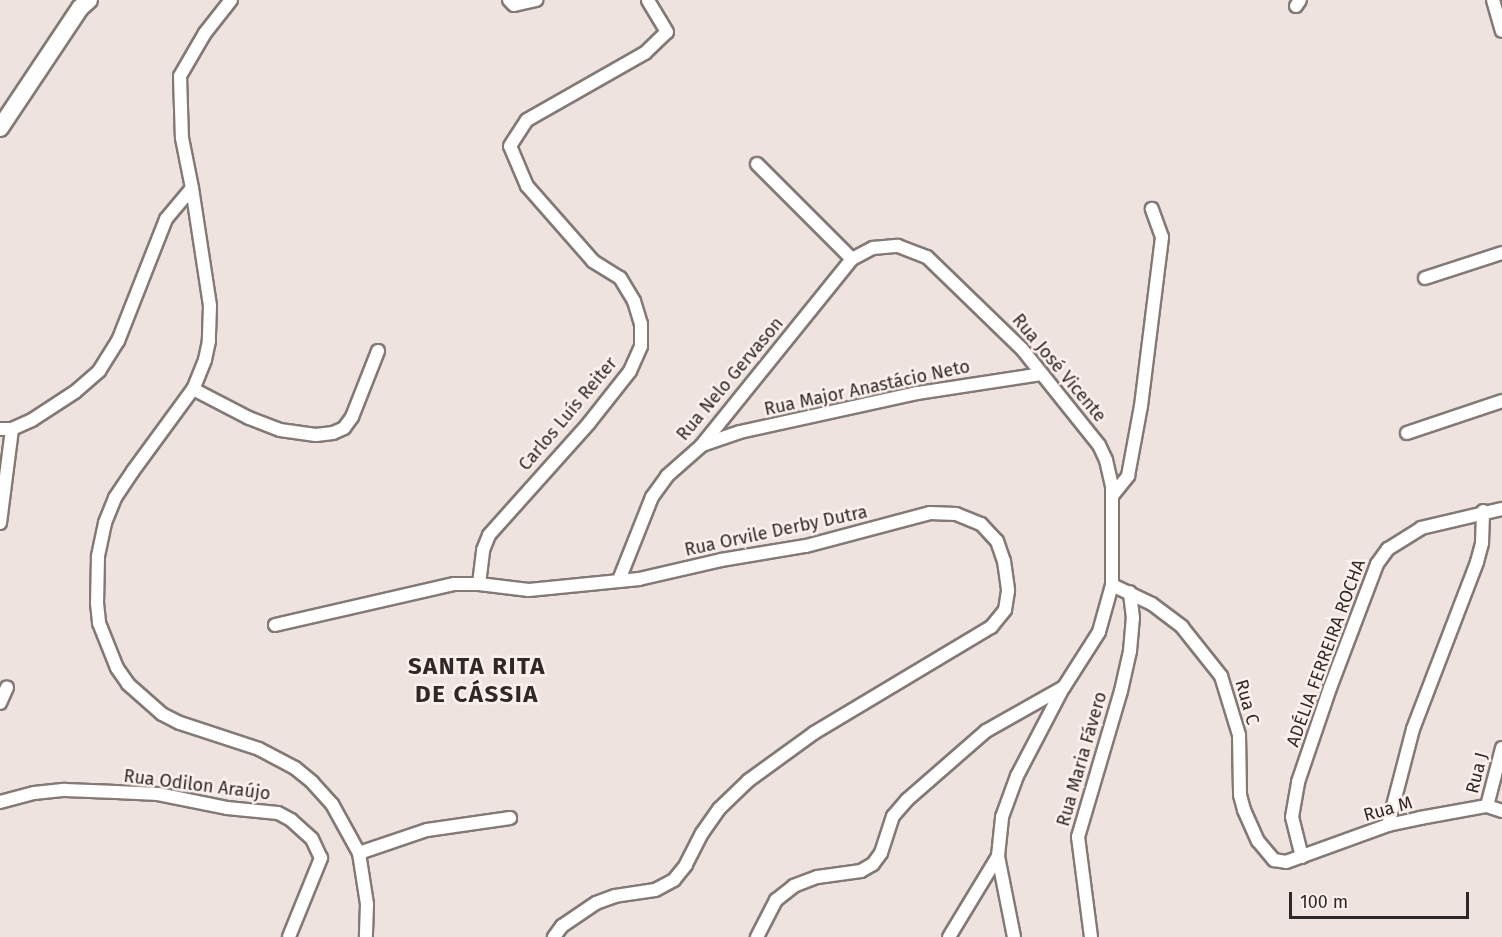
<!DOCTYPE html>
<meta charset="utf-8">
<style>
body{margin:0}
#map{position:relative;width:1502px;height:937px;overflow:hidden;background:#eee3de;font-family:"Fira Sans",sans-serif}
div>[style]{position:absolute}
[style*='--x']{left:calc(var(--x)*1px);top:calc(var(--y)*1px);width:calc(var(--w)*1px);rotate:calc(var(--a)*1deg)}
.roads{filter:drop-shadow(2px 0 #837975) drop-shadow(-2px 0 #837975) drop-shadow(0 2px #837975) drop-shadow(0 -2px #837975)}
.minor>*{height:12px;margin:-6px;padding:0 6px;transform-origin:6px;border-radius:6px;background:#fff}
.secondary>*{height:16px;margin:-8px;padding:0 8px;transform-origin:8px;border-radius:8px;background:#fff}
span{translate:-50% -50%;white-space:nowrap;text-align:center;line-height:1.15;-webkit-text-stroke:5px #fcf0ec;paint-order:stroke}
.street-label{font-size:18px;color:#2e2928}
.district-label{font-size:24px;color:#2e2928;font-weight:700;letter-spacing:1.5px}
.scale{position:absolute;left:1289px;top:892px;width:180px;height:27px;box-sizing:border-box;border:3px solid #2e2928;border-top:0;padding-left:8px;font-size:18px;line-height:21px;white-space:nowrap;color:#2e2928;-webkit-text-stroke:4px #fcf0ec;paint-order:stroke}
</style>
<div id="map">
<div class="roads">
<div class="minor">
<i style="--x:231;--y:0;--w:42;--a:128.2"></i>
<i style="--x:205;--y:33;--w:50;--a:120.2"></i>
<i style="--x:180;--y:76;--w:62;--a:88.2"></i>
<i style="--x:182;--y:138;--w:51;--a:78.7"></i>
<i style="--x:192;--y:188;--w:119;--a:81.3"></i>
<i style="--x:210;--y:306;--w:35;--a:92"></i>
<i style="--x:209;--y:341;--w:19;--a:102"></i>
<i style="--x:205;--y:360;--w:31;--a:112"></i>
<i style="--x:193;--y:389;--w:102;--a:126.2"></i>
<i style="--x:133;--y:471;--w:32;--a:124"></i>
<i style="--x:115;--y:498;--w:27;--a:112"></i>
<i style="--x:105;--y:523;--w:35;--a:102"></i>
<i style="--x:98;--y:557;--w:46;--a:91.2"></i>
<i style="--x:97;--y:603;--w:20;--a:84"></i>
<i style="--x:99;--y:623;--w:48;--a:68.2"></i>
<i style="--x:117;--y:668;--w:19;--a:55"></i>
<i style="--x:128;--y:684;--w:45;--a:41.4"></i>
<i style="--x:162;--y:714;--w:20;--a:27"></i>
<i style="--x:180;--y:723;--w:83;--a:18.2"></i>
<i style="--x:259;--y:749;--w:41;--a:27.8"></i>
<i style="--x:295;--y:768;--w:22;--a:39"></i>
<i style="--x:312;--y:782;--w:30;--a:48"></i>
<i style="--x:332;--y:804;--w:56;--a:61.1"></i>
<i style="--x:359;--y:853;--w:52;--a:81.1"></i>
<i style="--x:367;--y:904;--w:33;--a:92"></i>
<i style="--x:509;--y:0;--w:7;--a:45"></i>
<i style="--x:514;--y:5;--w:23;--a:-13"></i>
<i style="--x:1493;--y:0;--w:32;--a:74"></i>
<i style="--x:1296;--y:6;--w:7;--a:-56"></i>
<i style="--x:757;--y:164;--w:134;--a:45"></i>
<i style="--x:1425;--y:278;--w:81;--a:-18"></i>
<i style="--x:193;--y:389;--w:63;--a:27.4"></i>
<i style="--x:249;--y:418;--w:33;--a:21"></i>
<i style="--x:280;--y:430;--w:36;--a:8"></i>
<i style="--x:316;--y:435;--w:17;--a:-7"></i>
<i style="--x:333;--y:433;--w:12;--a:-24"></i>
<i style="--x:344;--y:428;--w:14;--a:-54"></i>
<i style="--x:352;--y:417;--w:71;--a:-68.5"></i>
<i style="--x:0;--y:429;--w:12;--a:0"></i>
<i style="--x:12;--y:429;--w:22;--a:-24"></i>
<i style="--x:32;--y:420;--w:51;--a:-33.1"></i>
<i style="--x:75;--y:392;--w:32;--a:-41"></i>
<i style="--x:99;--y:371;--w:36;--a:-58"></i>
<i style="--x:118;--y:341;--w:131;--a:-68.5"></i>
<i style="--x:166;--y:219;--w:40;--a:-50"></i>
<i style="--x:1407;--y:433;--w:100;--a:-18.6"></i>
<i style="--x:702;--y:445;--w:40;--a:-18.9"></i>
<i style="--x:740;--y:432;--w:182;--a:-12.4"></i>
<i style="--x:918;--y:393;--w:125;--a:-8.7"></i>
<i style="--x:1112;--y:496;--w:26;--a:-51"></i>
<i style="--x:1128;--y:476;--w:71;--a:-79.5"></i>
<i style="--x:1141;--y:406;--w:170;--a:-82.9"></i>
<i style="--x:1162;--y:237;--w:30;--a:-110"></i>
<i style="--x:0;--y:523;--w:95;--a:-82.7"></i>
<i style="--x:619;--y:580;--w:89;--a:-68.3"></i>
<i style="--x:652;--y:497;--w:26;--a:-54"></i>
<i style="--x:667;--y:476;--w:45;--a:-41.4"></i>
<i style="--x:701;--y:446;--w:240;--a:-51.1"></i>
<i style="--x:852;--y:259;--w:24;--a:-28"></i>
<i style="--x:873;--y:248;--w:25;--a:-5"></i>
<i style="--x:898;--y:246;--w:31;--a:21"></i>
<i style="--x:927;--y:257;--w:132;--a:44.1"></i>
<i style="--x:1022;--y:349;--w:123;--a:51.3"></i>
<i style="--x:1099;--y:445;--w:17;--a:65"></i>
<i style="--x:1106;--y:460;--w:26;--a:77"></i>
<i style="--x:1112;--y:485;--w:100;--a:90"></i>
<i style="--x:1112;--y:585;--w:49;--a:105.5"></i>
<i style="--x:1099;--y:632;--w:65;--a:122.5"></i>
<i style="--x:1064;--y:687;--w:90;--a:150.6"></i>
<i style="--x:986;--y:731;--w:105;--a:138.9"></i>
<i style="--x:907;--y:800;--w:21;--a:131"></i>
<i style="--x:893;--y:816;--w:39;--a:108"></i>
<i style="--x:881;--y:853;--w:14;--a:126"></i>
<i style="--x:873;--y:864;--w:14;--a:150"></i>
<i style="--x:861;--y:871;--w:44;--a:172.2"></i>
<i style="--x:817;--y:877;--w:25;--a:159"></i>
<i style="--x:794;--y:886;--w:23;--a:142"></i>
<i style="--x:776;--y:900;--w:42;--a:117.2"></i>
<i style="--x:479;--y:584;--w:34;--a:-83"></i>
<i style="--x:483;--y:550;--w:16;--a:-68"></i>
<i style="--x:489;--y:535;--w:150;--a:-48.2"></i>
<i style="--x:589;--y:423;--w:66;--a:-51.7"></i>
<i style="--x:630;--y:371;--w:27;--a:-66"></i>
<i style="--x:641;--y:346;--w:22;--a:-90"></i>
<i style="--x:641;--y:324;--w:24;--a:-107"></i>
<i style="--x:634;--y:301;--w:27;--a:-121"></i>
<i style="--x:620;--y:278;--w:32;--a:-148"></i>
<i style="--x:593;--y:261;--w:100;--a:-131.3"></i>
<i style="--x:527;--y:186;--w:43;--a:-113"></i>
<i style="--x:510;--y:146;--w:31;--a:-57"></i>
<i style="--x:527;--y:120;--w:136;--a:-29.6"></i>
<i style="--x:645;--y:53;--w:30;--a:-44"></i>
<i style="--x:667;--y:32;--w:37;--a:-121"></i>
<i style="--x:1112;--y:585;--w:44;--a:25.4"></i>
<i style="--x:1152;--y:604;--w:38;--a:37"></i>
<i style="--x:1182;--y:627;--w:63;--a:51.5"></i>
<i style="--x:1221;--y:676;--w:62;--a:73"></i>
<i style="--x:1239;--y:735;--w:60;--a:89"></i>
<i style="--x:1240;--y:795;--w:16;--a:75"></i>
<i style="--x:1244;--y:810;--w:34;--a:66"></i>
<i style="--x:1258;--y:841;--w:25;--a:50"></i>
<i style="--x:1274;--y:860;--w:12;--a:9"></i>
<i style="--x:1286;--y:862;--w:109;--a:-19.9"></i>
<i style="--x:1388;--y:825;--w:33;--a:-12"></i>
<i style="--x:1420;--y:818;--w:68;--a:-10.2"></i>
<i style="--x:1487;--y:806;--w:16;--a:18"></i>
<i style="--x:275;--y:625;--w:184;--a:-12.9"></i>
<i style="--x:454;--y:584;--w:25;--a:0"></i>
<i style="--x:479;--y:584;--w:50;--a:6.8"></i>
<i style="--x:529;--y:590;--w:111;--a:-5.7"></i>
<i style="--x:639;--y:579;--w:84;--a:-13"></i>
<i style="--x:721;--y:560;--w:86;--a:-9.4"></i>
<i style="--x:806;--y:546;--w:128;--a:-14.9"></i>
<i style="--x:930;--y:513;--w:26;--a:2"></i>
<i style="--x:956;--y:514;--w:27;--a:22"></i>
<i style="--x:981;--y:524;--w:23;--a:47"></i>
<i style="--x:997;--y:541;--w:21;--a:71"></i>
<i style="--x:1004;--y:561;--w:30;--a:82"></i>
<i style="--x:1008;--y:591;--w:19;--a:99"></i>
<i style="--x:1005;--y:610;--w:22;--a:129"></i>
<i style="--x:991;--y:627;--w:206;--a:149.1"></i>
<i style="--x:814;--y:733;--w:82;--a:144"></i>
<i style="--x:748;--y:781;--w:40;--a:136"></i>
<i style="--x:719;--y:809;--w:29;--a:125"></i>
<i style="--x:702;--y:833;--w:36;--a:117"></i>
<i style="--x:686;--y:865;--w:19;--a:129"></i>
<i style="--x:674;--y:880;--w:21;--a:152"></i>
<i style="--x:655;--y:890;--w:40;--a:171.5"></i>
<i style="--x:615;--y:896;--w:20;--a:160"></i>
<i style="--x:596;--y:903;--w:41;--a:145.9"></i>
<i style="--x:562;--y:926;--w:14;--a:126"></i>
<i style="--x:0;--y:703;--w:17;--a:-66"></i>
<i style="--x:0;--y:802;--w:35;--a:-15"></i>
<i style="--x:34;--y:793;--w:31;--a:-6"></i>
<i style="--x:65;--y:790;--w:51;--a:2.2"></i>
<i style="--x:116;--y:792;--w:42;--a:2.7"></i>
<i style="--x:158;--y:794;--w:70;--a:11.5"></i>
<i style="--x:227;--y:808;--w:51;--a:5.6"></i>
<i style="--x:278;--y:813;--w:15;--a:28"></i>
<i style="--x:291;--y:820;--w:28;--a:42"></i>
<i style="--x:312;--y:839;--w:21;--a:65"></i>
<i style="--x:321;--y:858;--w:85;--a:112.1"></i>
<i style="--x:1487;--y:806;--w:60;--a:-75.5"></i>
<i style="--x:1388;--y:825;--w:99;--a:-75.4"></i>
<i style="--x:1413;--y:729;--w:179;--a:-69"></i>
<i style="--x:1477;--y:562;--w:20;--a:-75"></i>
<i style="--x:1482;--y:543;--w:32;--a:-88"></i>
<i style="--x:359;--y:853;--w:72;--a:-18.7"></i>
<i style="--x:427;--y:830;--w:84;--a:-8.2"></i>
<i style="--x:1302;--y:857;--w:41;--a:-104"></i>
<i style="--x:1292;--y:817;--w:36;--a:-80"></i>
<i style="--x:1298;--y:782;--w:99;--a:-71.2"></i>
<i style="--x:1330;--y:688;--w:133;--a:-69.2"></i>
<i style="--x:1377;--y:564;--w:19;--a:-54"></i>
<i style="--x:1388;--y:549;--w:39;--a:-32"></i>
<i style="--x:1421;--y:528;--w:83;--a:-13.2"></i>
<i style="--x:949;--y:937;--w:95;--a:-58.8"></i>
<i style="--x:1014;--y:937;--w:83;--a:-101.2"></i>
<i style="--x:998;--y:856;--w:39;--a:-84"></i>
<i style="--x:1002;--y:817;--w:44;--a:-69.9"></i>
<i style="--x:1017;--y:776;--w:99;--a:-62.4"></i>
<i style="--x:1091;--y:937;--w:101;--a:-97.4"></i>
<i style="--x:1078;--y:837;--w:152;--a:-73.6"></i>
<i style="--x:1121;--y:691;--w:41;--a:-77.3"></i>
<i style="--x:1130;--y:651;--w:33;--a:-85"></i>
<i style="--x:1133;--y:618;--w:26;--a:-97"></i>
</div>
<div class="secondary">
<i style="--x:0;--y:128;--w:144;--a:-56.3"></i>
<i style="--x:80;--y:8;--w:12;--a:-42"></i>
</div>
</div>
<div class="street-label">
<span style="left:1059px;top:368px;rotate:50deg">Rua José Vicente</span>
<span style="left:730px;top:379px;rotate:-50deg">Rua Nelo Gervason</span>
<span style="left:867px;top:388px;rotate:-12deg">Rua Major Anastácio Neto</span>
<span style="left:568px;top:414px;rotate:-50deg">Carlos Luís Reiter</span>
<span style="left:776px;top:531px;rotate:-12deg">Rua Orvile Derby Dutra</span>
<span style="left:1326px;top:653px;rotate:-70deg">ADÉLIA FERREIRA ROCHA</span>
<span style="left:1247px;top:702px;rotate:74deg">Rua C</span>
<span style="left:1082px;top:759px;rotate:-74deg">Rua Maria Fávero</span>
<span style="left:1477px;top:773px;rotate:-76deg">Rua J</span>
<span style="left:197px;top:785px;rotate:7deg">Rua Odilon Araújo</span>
<span style="left:1388px;top:809px;rotate:-16deg">Rua M</span>
</div>
<div class="district-label">
<span style="left:477px;top:681px">SANTA RITA<br>DE CÁSSIA</span>
</div>
<div class="scale">100 m</div>
</div>
